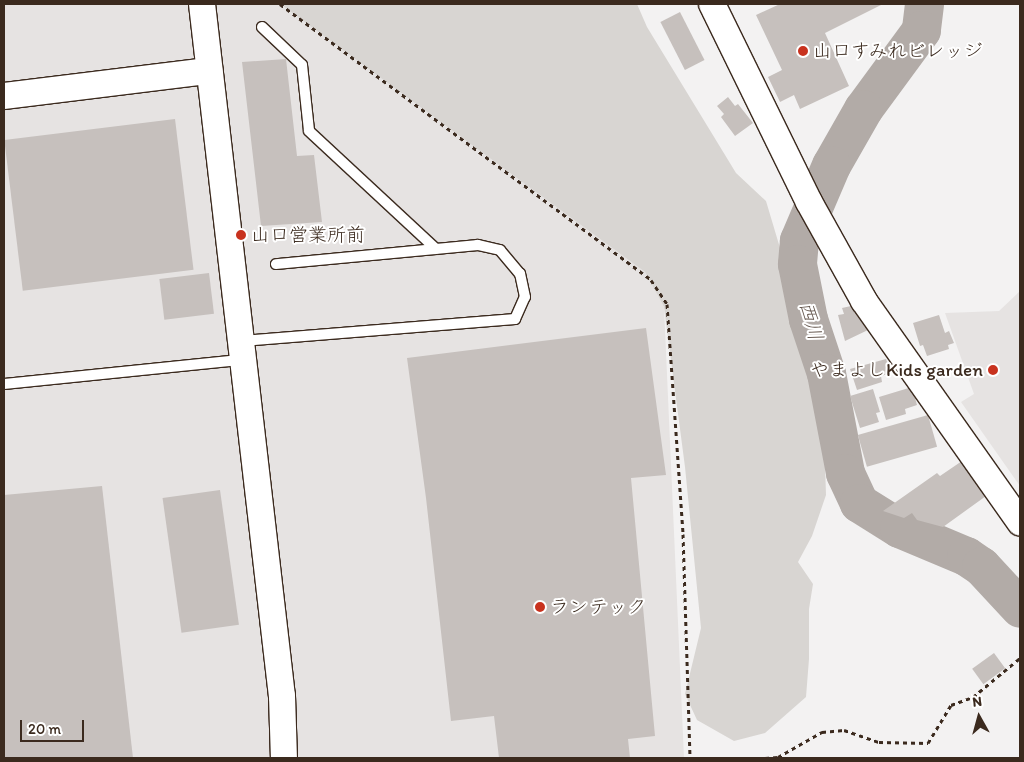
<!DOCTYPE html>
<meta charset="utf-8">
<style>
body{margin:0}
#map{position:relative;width:1024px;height:762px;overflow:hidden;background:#f3f2f2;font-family:Itim,"Klee One",sans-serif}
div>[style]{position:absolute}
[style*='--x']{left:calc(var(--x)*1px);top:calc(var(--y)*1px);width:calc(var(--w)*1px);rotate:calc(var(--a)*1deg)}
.built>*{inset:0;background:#e6e3e2}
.green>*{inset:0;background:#d8d5d2}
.river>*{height:39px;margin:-19.5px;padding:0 19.5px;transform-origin:19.5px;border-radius:19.5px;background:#b2aba7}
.building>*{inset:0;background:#c6c0bd;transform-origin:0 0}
.path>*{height:3px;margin-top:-1.5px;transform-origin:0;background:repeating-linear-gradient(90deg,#3b2a1e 0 4px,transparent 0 8px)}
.roads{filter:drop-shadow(1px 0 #3b2a1e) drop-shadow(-1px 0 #3b2a1e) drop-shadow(0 1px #3b2a1e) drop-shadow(0 -1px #3b2a1e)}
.lane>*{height:10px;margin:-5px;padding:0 5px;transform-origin:5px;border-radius:5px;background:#fff}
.secondary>*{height:26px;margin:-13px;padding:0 13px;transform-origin:13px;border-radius:13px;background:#fff}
.dots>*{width:14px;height:14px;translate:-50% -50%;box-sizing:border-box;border:2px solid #fff;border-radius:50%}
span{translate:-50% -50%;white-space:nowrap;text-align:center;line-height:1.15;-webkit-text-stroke:4px #fff;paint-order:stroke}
.poi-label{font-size:19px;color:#3b2a1e}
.left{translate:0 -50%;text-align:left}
.right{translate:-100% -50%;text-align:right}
.water-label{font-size:20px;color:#65574e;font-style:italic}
.frame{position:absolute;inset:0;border:5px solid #3b2a1e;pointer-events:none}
.north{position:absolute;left:954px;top:692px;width:50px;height:50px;-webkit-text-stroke:4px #fff;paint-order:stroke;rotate:353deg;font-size:14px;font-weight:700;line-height:20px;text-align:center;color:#3b2a1e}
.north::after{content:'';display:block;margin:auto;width:18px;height:22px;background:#3b2a1e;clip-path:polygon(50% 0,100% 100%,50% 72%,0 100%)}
.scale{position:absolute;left:20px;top:720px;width:64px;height:22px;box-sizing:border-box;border:2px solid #3b2a1e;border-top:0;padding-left:6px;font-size:15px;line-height:18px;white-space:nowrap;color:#3b2a1e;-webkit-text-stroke:4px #fff;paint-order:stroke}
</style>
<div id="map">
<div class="built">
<i style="clip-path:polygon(4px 4px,280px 4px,645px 272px,664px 307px,684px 758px,4px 758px)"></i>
<i style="clip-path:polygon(1020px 291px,1020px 486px,961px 402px,974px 394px,945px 313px,999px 311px)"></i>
</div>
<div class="green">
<i style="clip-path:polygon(280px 4px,637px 4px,647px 27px,736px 173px,766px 201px,786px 268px,791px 313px,811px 377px,824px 433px,826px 495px,812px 536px,798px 562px,813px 584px,809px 609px,809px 659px,806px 697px,765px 733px,734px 741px,697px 720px,685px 694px,701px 628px,685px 467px,664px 307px,645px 272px)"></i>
</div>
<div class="river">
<i style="--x:924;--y:4;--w:26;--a:97"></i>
<i style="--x:921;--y:30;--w:98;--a:126.3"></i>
<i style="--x:863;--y:109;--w:64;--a:119.7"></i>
<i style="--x:831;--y:165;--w:82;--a:113.1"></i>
<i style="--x:799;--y:240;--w:24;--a:95"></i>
<i style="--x:797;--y:264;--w:56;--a:78.7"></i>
<i style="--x:808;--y:319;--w:57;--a:71.6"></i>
<i style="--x:826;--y:373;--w:102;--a:79.2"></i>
<i style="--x:845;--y:473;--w:33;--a:65"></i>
<i style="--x:859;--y:503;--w:47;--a:32"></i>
<i style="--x:899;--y:528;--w:73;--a:22.7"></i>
<i style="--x:966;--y:556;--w:18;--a:34"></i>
<i style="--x:981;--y:566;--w:57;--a:47.1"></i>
</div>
<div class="building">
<i style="clip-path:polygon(780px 4px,883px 4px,825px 33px,849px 86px,800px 109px,794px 95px,780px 102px,768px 77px,782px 70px,756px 15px)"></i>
<i style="left:680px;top:12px;width:54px;height:22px;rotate:63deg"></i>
<i style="clip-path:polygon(286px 59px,297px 156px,314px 155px,322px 222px,261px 226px,242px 62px)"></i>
<i style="clip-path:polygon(728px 97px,735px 106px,738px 104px,753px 123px,735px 136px,721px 117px,724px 114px,717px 106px)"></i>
<i style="left:175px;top:119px;width:152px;height:172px;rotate:83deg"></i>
<i style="left:209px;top:273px;width:41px;height:50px;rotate:83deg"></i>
<i style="clip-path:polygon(860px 304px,868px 330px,845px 341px,838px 315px,844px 314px,842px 308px)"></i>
<i style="clip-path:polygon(939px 315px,945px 333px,949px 331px,954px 343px,948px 345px,949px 349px,927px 356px,923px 345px,920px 346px,913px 323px)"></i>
<i style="clip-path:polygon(646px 328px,666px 475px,631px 478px,655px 736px,628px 739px,630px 758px,499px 758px,494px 716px,451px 721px,426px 498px,407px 358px)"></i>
<i style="clip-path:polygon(886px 359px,891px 373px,881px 376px,882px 382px,857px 390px,850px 369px)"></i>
<i style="clip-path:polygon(912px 387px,917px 405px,905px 409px,906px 414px,886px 420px,879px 397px)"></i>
<i style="clip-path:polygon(873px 389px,880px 412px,876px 413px,879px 422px,860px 428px,850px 396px)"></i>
<i style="left:928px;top:415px;width:33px;height:73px;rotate:74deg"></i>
<i style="clip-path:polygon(962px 461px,986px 496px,943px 527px,917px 520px,912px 513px,904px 518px,883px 511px,937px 473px,940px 476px)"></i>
<i style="clip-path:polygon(102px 486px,133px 758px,4px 758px,4px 495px)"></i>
<i style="left:220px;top:490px;width:136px;height:58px;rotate:82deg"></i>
<i style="left:994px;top:653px;width:19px;height:27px;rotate:54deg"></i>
</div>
<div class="path">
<i style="--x:280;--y:4;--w:462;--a:36.6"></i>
<i style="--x:651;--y:280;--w:29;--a:56"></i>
<i style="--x:667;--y:304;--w:231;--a:86"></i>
<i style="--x:683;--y:534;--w:224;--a:88.2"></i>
<i style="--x:765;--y:758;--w:13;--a:-4"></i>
<i style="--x:778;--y:757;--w:51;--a:-29.6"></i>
<i style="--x:822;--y:732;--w:22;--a:-5"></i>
<i style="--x:844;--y:730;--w:37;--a:19"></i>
<i style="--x:879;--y:742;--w:49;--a:1.2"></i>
<i style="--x:928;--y:743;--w:44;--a:-58.8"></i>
<i style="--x:951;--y:705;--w:23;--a:-20"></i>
<i style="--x:973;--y:697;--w:61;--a:-39.7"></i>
</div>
<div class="roads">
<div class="lane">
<i style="--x:262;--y:27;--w:55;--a:43.5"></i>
<i style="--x:302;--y:65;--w:66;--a:83.9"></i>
<i style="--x:309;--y:131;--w:173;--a:42.9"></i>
<i style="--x:242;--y:341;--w:274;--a:-4.6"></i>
<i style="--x:515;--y:319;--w:24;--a:-66"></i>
<i style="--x:525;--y:297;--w:24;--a:-102"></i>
<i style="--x:520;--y:274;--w:31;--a:-130"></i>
<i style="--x:500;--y:250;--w:23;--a:-167"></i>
<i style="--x:478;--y:245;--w:203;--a:174.6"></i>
<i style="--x:4;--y:384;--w:239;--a:-5.8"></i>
</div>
<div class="secondary">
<i style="--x:202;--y:4;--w:697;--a:83.41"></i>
<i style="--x:282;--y:696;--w:62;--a:88.2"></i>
<i style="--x:712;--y:4;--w:220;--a:63.9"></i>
<i style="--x:809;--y:202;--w:113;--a:60.9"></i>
<i style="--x:864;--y:301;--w:271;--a:54.8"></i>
<i style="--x:4;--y:96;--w:207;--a:-7"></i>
</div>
</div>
<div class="dots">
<i style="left:803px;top:51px;background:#c8321e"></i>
<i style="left:241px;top:235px;background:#c8321e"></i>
<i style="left:993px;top:370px;background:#c8321e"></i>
<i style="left:540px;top:607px;background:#c8321e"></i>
</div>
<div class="poi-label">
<span class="left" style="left:813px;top:51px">山口すみれビレッジ</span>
<span class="left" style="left:251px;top:235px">山口営業所前</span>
<span class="right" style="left:983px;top:370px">やまよしKids garden</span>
<span class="left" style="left:550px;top:607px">ランテック</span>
</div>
<div class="water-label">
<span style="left:811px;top:321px;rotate:74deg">西川</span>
</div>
<div class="frame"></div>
<div class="north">N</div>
<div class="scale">20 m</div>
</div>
